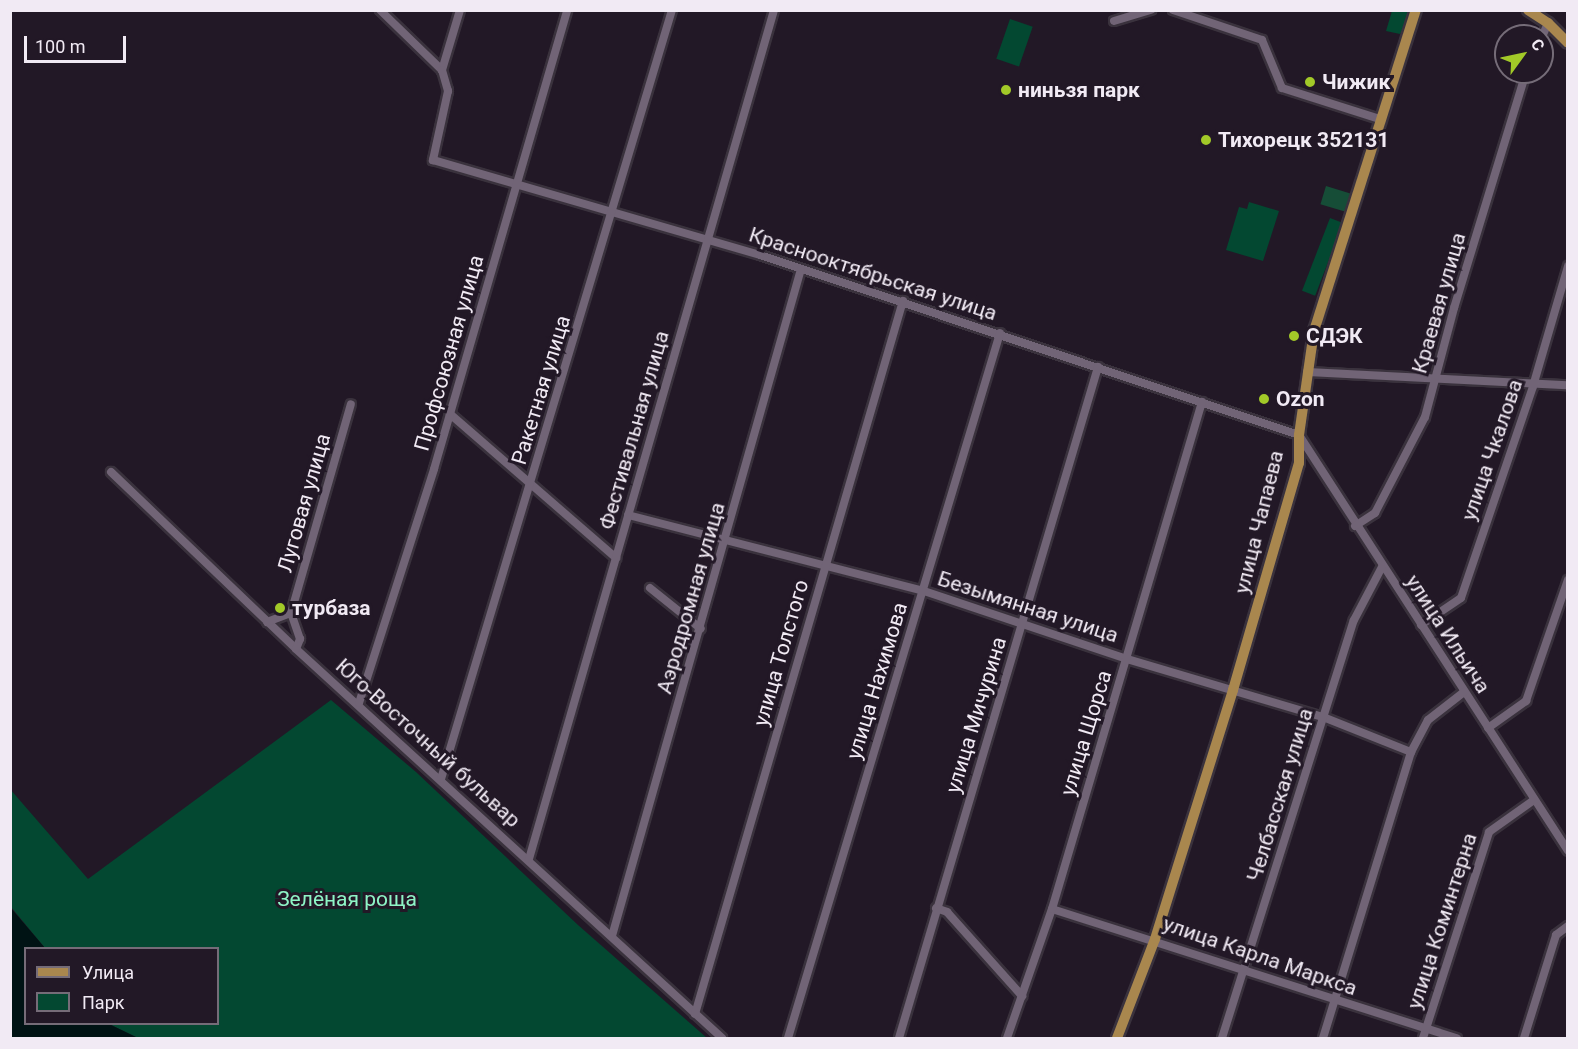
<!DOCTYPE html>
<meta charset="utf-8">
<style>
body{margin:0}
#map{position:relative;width:1578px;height:1049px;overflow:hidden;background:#221826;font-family:Roboto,sans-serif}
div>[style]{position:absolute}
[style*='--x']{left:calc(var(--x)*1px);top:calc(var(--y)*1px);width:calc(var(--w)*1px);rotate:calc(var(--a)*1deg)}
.green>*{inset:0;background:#034831;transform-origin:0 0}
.forest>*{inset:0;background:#164d37;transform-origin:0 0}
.water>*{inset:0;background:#001314}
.roads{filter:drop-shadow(2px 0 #3a323d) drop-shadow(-2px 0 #3a323d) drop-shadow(0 2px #3a323d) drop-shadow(0 -2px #3a323d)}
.minor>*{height:8px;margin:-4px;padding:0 4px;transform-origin:4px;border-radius:4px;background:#716476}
.major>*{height:10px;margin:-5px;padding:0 5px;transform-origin:5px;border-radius:5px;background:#a9874e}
.dots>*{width:16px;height:16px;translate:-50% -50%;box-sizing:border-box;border:3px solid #221826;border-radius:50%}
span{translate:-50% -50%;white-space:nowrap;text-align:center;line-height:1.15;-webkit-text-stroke:6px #221826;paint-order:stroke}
.poi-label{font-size:21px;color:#f1eaf4;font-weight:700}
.left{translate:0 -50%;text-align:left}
.street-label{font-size:21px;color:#f1eaf4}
.park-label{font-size:21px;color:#8ef4c6}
.frame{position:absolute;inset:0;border:12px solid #f1eaf4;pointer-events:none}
.legend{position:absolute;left:24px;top:947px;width:195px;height:78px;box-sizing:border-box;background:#221826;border:2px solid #756c78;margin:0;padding:8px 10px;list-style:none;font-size:18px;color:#f1eaf4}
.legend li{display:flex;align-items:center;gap:12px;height:30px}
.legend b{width:30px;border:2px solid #756c78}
.north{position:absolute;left:1494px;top:24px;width:60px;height:60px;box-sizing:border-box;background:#221826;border:2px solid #756c78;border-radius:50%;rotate:57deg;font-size:16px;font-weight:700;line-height:24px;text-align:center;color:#f1eaf4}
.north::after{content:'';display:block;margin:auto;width:21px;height:27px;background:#a2c928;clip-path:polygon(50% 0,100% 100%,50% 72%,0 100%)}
.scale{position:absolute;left:24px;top:36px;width:102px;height:27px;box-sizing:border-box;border:3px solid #f1eaf4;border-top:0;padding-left:8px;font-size:18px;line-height:21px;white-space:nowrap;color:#f1eaf4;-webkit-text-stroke:4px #221826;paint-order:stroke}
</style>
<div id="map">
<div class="green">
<i style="clip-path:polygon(1392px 11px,1411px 11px,1409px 24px,1400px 34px,1386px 31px)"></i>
<i style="left:1010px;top:19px;width:24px;height:42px;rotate:19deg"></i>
<i style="clip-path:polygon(1249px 202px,1279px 211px,1263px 261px,1226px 250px,1239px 207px,1247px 209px)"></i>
<i style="left:1330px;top:218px;width:14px;height:78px;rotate:21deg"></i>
<i style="clip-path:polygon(331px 700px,416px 772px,578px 925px,707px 1038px,138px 1038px,109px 1024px,218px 1024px,218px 948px,45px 948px,11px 907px,10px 789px,88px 879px)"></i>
</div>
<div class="forest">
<i style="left:1326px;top:186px;width:28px;height:19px;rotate:17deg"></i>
</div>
<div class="water">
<i style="clip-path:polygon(10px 907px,45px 948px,26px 948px,26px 1024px,109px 1024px,138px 1038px,11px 1038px)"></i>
</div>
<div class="roads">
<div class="minor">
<i style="--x:380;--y:10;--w:86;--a:44.1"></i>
<i style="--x:460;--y:10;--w:63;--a:106.7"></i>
<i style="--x:442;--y:70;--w:22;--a:74"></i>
<i style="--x:448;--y:91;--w:71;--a:102.3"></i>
<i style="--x:433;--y:160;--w:341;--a:16.2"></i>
<i style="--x:760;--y:255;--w:568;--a:18.47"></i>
<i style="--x:1299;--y:435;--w:495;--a:57.1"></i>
<i style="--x:1173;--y:10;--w:94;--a:18.6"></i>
<i style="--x:1262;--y:40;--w:52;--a:67.4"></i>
<i style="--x:1282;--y:88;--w:103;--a:17.6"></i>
<i style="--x:1114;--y:21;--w:39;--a:-17"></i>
<i style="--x:1542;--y:37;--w:15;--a:-67"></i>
<i style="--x:1307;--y:372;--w:261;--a:2.9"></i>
<i style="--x:450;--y:414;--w:220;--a:40.9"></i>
<i style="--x:111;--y:472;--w:256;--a:43.7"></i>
<i style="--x:296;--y:649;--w:577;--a:42.4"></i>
<i style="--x:628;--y:515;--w:306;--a:14.4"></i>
<i style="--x:924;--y:591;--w:214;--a:18.5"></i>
<i style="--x:1127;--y:659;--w:204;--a:16.5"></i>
<i style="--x:1323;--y:717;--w:95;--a:21.7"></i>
<i style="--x:1355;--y:526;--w:24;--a:-33"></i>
<i style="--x:1375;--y:513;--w:108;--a:-62.5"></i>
<i style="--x:1425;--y:417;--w:113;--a:-75.1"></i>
<i style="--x:1454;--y:308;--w:247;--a:-73"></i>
<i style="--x:650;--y:588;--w:65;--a:38.8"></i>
<i style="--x:267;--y:622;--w:26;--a:-21"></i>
<i style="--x:1421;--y:625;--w:48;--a:-34"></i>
<i style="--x:1461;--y:598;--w:224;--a:-71.2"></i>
<i style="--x:1533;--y:386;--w:125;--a:-73.7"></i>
<i style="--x:296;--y:649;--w:11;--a:-68"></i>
<i style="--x:300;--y:639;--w:28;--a:-109"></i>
<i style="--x:291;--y:613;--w:217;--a:-74"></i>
<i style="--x:359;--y:703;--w:246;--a:-72.2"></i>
<i style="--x:434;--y:469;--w:478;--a:-73.8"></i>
<i style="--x:1488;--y:728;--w:47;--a:-35.4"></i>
<i style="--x:1526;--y:701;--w:128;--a:-70.9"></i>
<i style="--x:441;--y:779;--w:803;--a:-73.28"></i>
<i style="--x:529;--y:859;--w:884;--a:-73.9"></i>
<i style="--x:936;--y:908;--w:12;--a:20"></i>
<i style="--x:947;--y:912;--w:113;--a:48.2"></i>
<i style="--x:1052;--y:909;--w:425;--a:17.7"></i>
<i style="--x:612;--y:936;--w:693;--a:-74.18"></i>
<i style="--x:695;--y:1014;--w:743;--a:-73.74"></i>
<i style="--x:788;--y:1038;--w:736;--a:-73.26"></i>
<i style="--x:899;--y:1038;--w:700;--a:-73.48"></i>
<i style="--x:1007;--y:1038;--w:137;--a:-70.8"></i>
<i style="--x:1052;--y:909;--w:529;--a:-73.52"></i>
<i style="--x:1222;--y:1038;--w:438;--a:-72.5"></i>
<i style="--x:1354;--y:620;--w:60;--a:-62.2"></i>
<i style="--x:1323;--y:1038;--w:299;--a:-72.9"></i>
<i style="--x:1411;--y:752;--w:36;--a:-62"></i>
<i style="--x:1428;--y:720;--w:46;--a:-37.9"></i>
<i style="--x:1423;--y:1038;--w:216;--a:-72.2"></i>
<i style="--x:1489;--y:832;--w:55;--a:-35.4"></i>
<i style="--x:1524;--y:1038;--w:108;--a:-72.7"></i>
<i style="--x:1556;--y:935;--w:15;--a:-37"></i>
</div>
<div class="major">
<i style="--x:1528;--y:10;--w:24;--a:33"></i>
<i style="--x:1548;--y:23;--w:28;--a:45"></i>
<i style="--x:1117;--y:1038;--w:106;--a:-69"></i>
<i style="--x:1155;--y:939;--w:261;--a:-72.6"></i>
<i style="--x:1233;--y:690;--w:236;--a:-73.8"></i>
<i style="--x:1299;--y:463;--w:28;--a:-90"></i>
<i style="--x:1299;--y:435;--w:105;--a:-81.8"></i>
<i style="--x:1314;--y:331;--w:337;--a:-72.4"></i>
</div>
</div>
<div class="dots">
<i style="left:1310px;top:82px;background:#a2c928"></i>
<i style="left:1006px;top:90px;background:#a2c928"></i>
<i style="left:1206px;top:140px;background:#a2c928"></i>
<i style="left:1294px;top:336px;background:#a2c928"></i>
<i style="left:1264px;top:399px;background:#a2c928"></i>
<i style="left:280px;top:608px;background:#a2c928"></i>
</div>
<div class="poi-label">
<span class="left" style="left:1322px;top:82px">Чижик</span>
<span class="left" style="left:1018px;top:90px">ниньзя парк</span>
<span class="left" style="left:1218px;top:140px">Тихорецк 352131</span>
<span class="left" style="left:1306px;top:336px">СДЭК</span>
<span class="left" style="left:1276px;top:399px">Ozon</span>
<span class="left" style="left:292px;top:608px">турбаза</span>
</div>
<div class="street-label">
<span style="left:873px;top:274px;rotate:18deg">Краснооктябрьская улица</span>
<span style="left:1439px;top:303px;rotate:-74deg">Краевая улица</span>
<span style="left:449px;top:353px;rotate:-74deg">Профсоюзная улица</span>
<span style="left:541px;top:390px;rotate:-73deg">Ракетная улица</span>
<span style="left:634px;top:430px;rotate:-74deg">Фестивальная улица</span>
<span style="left:1492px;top:450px;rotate:-71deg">улица Чкалова</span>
<span style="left:304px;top:503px;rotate:-74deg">Луговая улица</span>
<span style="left:1259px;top:522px;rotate:-76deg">улица Чапаева</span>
<span style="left:691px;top:598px;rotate:-74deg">Аэродромная улица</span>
<span style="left:1028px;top:607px;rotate:18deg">Безымянная улица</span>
<span style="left:1448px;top:634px;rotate:57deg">улица Ильича</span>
<span style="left:781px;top:653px;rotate:-74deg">улица Толстого</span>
<span style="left:877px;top:681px;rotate:-73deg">улица Нахимова</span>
<span style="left:976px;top:715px;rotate:-73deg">улица Мичурина</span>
<span style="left:1086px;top:733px;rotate:-73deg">улица Щорса</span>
<span style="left:428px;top:743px;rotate:42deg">Юго-Восточный бульвар</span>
<span style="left:1280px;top:795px;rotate:-73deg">Челбасская улица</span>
<span style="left:1442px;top:921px;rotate:-72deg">улица Коминтерна</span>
<span style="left:1260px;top:956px;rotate:19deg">улица Карла Маркса</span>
</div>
<div class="park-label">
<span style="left:347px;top:899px">Зелёная роща</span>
</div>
<div class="frame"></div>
<ul class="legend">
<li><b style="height:8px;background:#a9874e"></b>Улица</li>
<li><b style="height:16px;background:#034831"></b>Парк</li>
</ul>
<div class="north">С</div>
<div class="scale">100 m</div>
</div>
